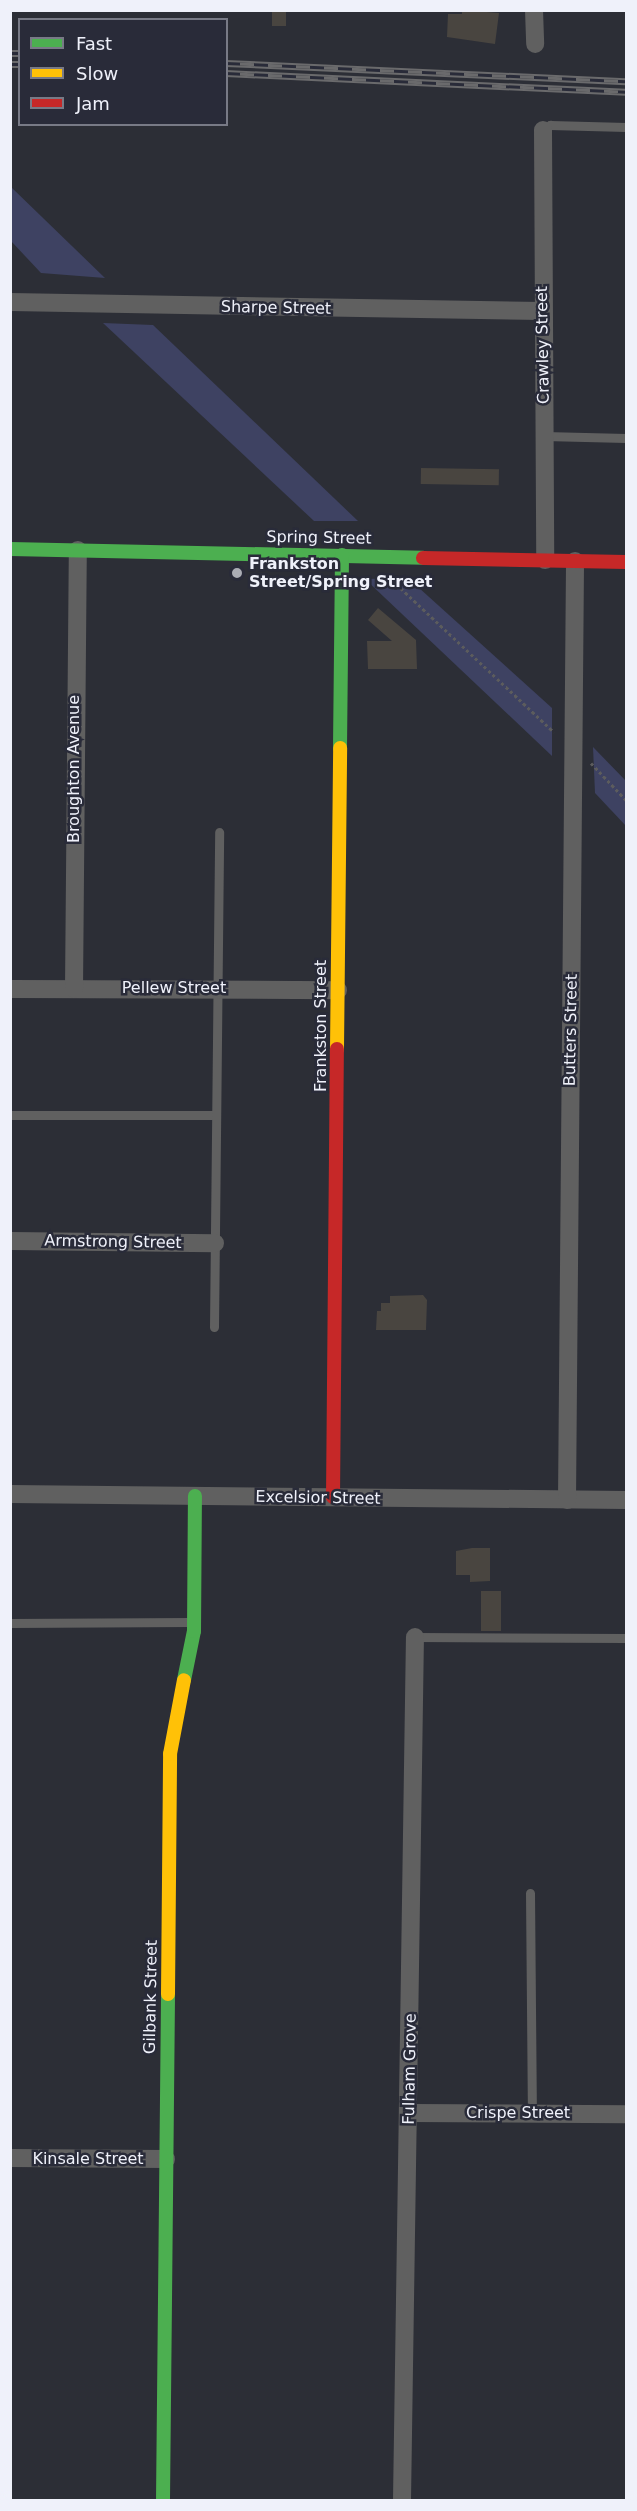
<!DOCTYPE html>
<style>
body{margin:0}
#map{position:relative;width:637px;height:2511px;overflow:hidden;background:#2c2e36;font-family:"DejaVu Sans",sans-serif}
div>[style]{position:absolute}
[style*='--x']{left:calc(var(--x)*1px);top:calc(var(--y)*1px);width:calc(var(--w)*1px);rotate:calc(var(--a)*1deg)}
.green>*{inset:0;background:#3e4262}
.building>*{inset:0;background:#494540;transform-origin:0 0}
.path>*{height:3px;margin-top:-1.5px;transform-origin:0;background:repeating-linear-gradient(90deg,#5c5c5d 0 3px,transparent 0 6px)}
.lane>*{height:9px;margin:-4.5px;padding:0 4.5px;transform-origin:4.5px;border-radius:4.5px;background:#606060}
.street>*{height:18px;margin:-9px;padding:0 9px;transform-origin:9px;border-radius:9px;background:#606060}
.fast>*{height:14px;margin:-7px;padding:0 7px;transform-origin:7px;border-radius:7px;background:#4caf50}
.slow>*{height:14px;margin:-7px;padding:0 7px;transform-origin:7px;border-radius:7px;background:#ffc107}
.jam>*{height:14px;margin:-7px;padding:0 7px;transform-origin:7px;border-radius:7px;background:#c62828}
.rail>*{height:7px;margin-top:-3.5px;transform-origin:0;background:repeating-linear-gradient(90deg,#292b39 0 14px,#6a6a6c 0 28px);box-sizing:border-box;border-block:2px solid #6a6a6c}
.dots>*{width:16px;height:16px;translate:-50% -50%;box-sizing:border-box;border:3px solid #292b39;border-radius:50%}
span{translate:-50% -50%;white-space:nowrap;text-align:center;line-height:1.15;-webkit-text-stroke:5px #292b39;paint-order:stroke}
.street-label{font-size:16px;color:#eff1fa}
.poi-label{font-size:16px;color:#eff1fa;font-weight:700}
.left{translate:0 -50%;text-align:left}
.frame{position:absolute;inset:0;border:12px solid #eff1fa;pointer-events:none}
.legend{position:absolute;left:18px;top:18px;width:210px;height:108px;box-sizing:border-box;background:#292b39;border:2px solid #787a86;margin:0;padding:8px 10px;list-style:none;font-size:18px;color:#eff1fa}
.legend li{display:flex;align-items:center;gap:12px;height:30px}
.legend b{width:30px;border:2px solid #787a86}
</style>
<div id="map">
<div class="green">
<i style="clip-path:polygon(10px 187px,11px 187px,105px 278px,41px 273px,11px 241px)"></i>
<i style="clip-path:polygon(103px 323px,153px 325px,358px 521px,314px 521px)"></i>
<i style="clip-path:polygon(408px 578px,552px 708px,552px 756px,365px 579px)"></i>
<i style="clip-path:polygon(593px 747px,626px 781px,626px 826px,595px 793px)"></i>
</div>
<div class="building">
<i style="left:272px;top:10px;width:14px;height:16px"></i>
<i style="clip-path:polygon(462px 10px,499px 13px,495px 44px,447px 37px,448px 14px,462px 14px)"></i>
<i style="left:421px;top:468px;width:78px;height:16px;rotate:1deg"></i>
<i style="clip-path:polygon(378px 608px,416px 640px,417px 669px,368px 669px,367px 641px,392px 641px,368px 620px)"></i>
<i style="clip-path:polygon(423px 1295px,427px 1300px,426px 1330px,376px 1330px,377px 1311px,381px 1311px,381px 1303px,390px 1303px,390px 1296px)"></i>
<i style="clip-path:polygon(472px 1548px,490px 1548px,490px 1581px,470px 1582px,470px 1575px,456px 1575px,456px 1551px)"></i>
<i style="left:481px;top:1591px;width:20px;height:40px"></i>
</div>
<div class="path">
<i style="--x:392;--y:580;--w:222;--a:43.2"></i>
<i style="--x:591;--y:763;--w:51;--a:46.6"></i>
</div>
<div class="lane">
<i style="--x:543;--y:130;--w:9;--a:-36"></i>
<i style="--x:550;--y:125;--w:76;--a:1.5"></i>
<i style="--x:544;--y:436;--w:82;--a:1.4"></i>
<i style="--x:10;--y:1115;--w:206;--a:0"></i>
<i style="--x:214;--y:1327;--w:495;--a:-89.4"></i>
<i style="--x:10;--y:1623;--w:181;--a:-0.3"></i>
<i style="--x:415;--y:1637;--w:211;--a:0.3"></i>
<i style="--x:530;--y:1893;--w:221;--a:89.5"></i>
</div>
<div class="street">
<i style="--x:534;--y:10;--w:34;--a:88"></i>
<i style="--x:543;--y:130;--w:430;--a:89.7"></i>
<i style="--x:10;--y:302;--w:532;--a:0.97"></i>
<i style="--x:10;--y:989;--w:328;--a:0.2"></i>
<i style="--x:74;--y:989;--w:439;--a:-89.5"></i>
<i style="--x:10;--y:1241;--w:205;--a:0.6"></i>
<i style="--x:10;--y:1494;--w:616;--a:0.56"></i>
<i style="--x:567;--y:1500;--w:939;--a:-89.51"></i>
<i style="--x:410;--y:2113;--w:216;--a:0.3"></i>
<i style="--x:10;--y:2158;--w:156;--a:0.4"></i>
<i style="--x:402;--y:2500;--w:863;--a:-89.14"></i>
</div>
<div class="fast">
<i style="--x:10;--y:549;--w:413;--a:1.2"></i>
<i style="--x:340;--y:748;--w:193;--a:-89.4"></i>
<i style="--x:184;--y:1680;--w:50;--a:-78.5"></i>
<i style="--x:194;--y:1631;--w:135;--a:-89.6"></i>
<i style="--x:163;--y:2500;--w:506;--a:-89.43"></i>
</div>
<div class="slow">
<i style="--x:337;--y:1049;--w:301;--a:-89.4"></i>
<i style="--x:168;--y:1994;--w:240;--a:-89.5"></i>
<i style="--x:170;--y:1754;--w:75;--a:-79.3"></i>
</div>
<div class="jam">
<i style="--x:423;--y:558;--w:203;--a:1.1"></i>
<i style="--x:333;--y:1497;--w:448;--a:-89.5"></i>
</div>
<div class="rail">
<i style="--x:10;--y:53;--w:10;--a:0"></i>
<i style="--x:226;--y:63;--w:400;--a:2.6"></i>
<i style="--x:10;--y:64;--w:10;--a:0"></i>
<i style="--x:226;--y:73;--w:400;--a:2.7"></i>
</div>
<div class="dots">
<i style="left:237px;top:573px;background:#abadb5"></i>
</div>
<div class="street-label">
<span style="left:276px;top:308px;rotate:1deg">Sharpe Street</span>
<span style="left:543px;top:345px;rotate:-91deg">Crawley Street</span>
<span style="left:319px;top:538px;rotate:1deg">Spring Street</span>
<span style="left:74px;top:769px;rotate:-90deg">Broughton Avenue</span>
<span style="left:174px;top:988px">Pellew Street</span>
<span style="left:321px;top:1026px;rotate:-90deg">Frankston Street</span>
<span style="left:571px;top:1030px;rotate:-89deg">Butters Street</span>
<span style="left:113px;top:1242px;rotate:1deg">Armstrong Street</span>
<span style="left:318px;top:1498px;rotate:1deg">Excelsior Street</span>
<span style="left:151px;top:1997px;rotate:-89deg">Gilbank Street</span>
<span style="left:410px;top:2069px;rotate:-89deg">Fulham Grove</span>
<span style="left:518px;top:2113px">Crispe Street</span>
<span style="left:88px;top:2159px">Kinsale Street</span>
</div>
<div class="poi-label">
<span class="left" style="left:249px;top:573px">Frankston<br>Street/Spring Street</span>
</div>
<div class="frame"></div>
<ul class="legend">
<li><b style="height:8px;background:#4caf50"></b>Fast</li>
<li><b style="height:8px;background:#ffc107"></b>Slow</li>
<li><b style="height:8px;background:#c62828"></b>Jam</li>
</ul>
</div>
